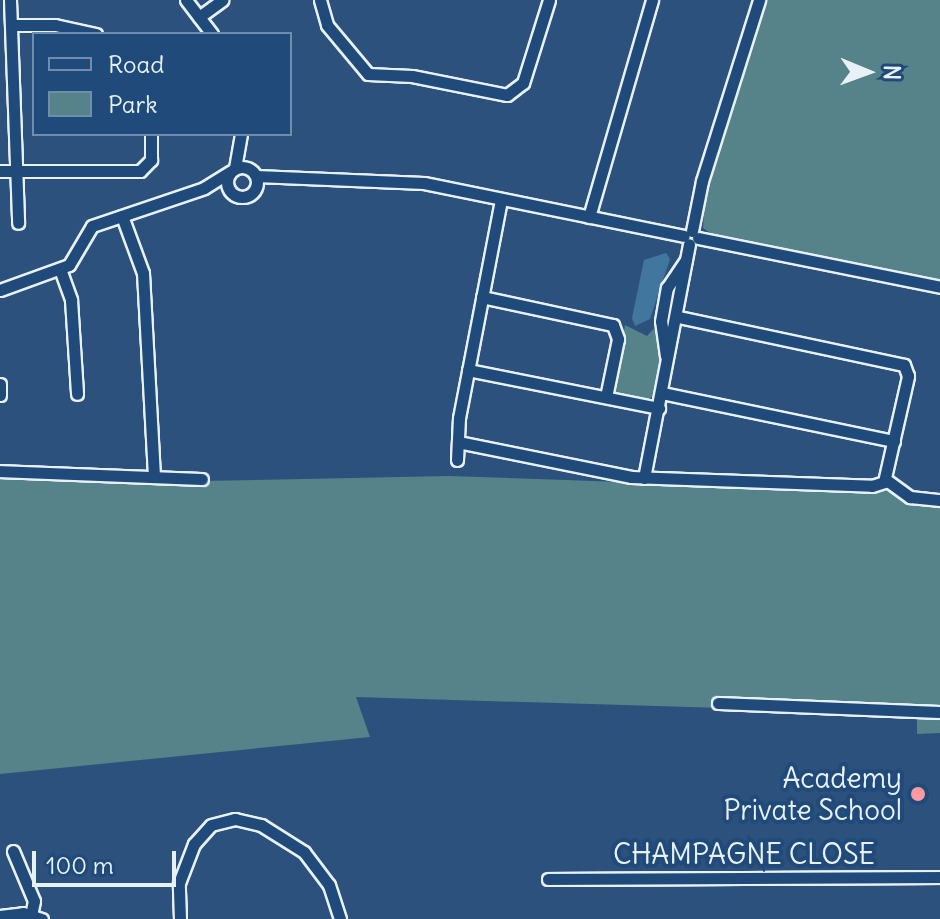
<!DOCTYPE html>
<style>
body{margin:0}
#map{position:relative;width:940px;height:919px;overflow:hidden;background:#2d517d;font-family:Delius,sans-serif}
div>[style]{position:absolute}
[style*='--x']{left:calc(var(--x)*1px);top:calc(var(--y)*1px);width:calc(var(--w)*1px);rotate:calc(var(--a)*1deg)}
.green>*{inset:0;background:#568289}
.water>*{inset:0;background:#41779e}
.roads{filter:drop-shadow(2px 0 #e8f1f8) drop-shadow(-2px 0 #e8f1f8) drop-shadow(0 2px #e8f1f8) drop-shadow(0 -2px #e8f1f8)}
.street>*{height:11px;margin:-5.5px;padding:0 5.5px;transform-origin:5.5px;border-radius:5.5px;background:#1f4a7a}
.street>.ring{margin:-5.5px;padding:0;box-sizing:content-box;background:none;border:11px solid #1f4a7a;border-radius:50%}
.dots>*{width:22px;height:22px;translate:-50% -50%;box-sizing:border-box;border:4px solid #1f4a7a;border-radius:50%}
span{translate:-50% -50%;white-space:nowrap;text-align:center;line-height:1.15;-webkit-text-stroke:8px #1f4a7a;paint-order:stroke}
.poi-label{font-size:28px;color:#e8f1f8}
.right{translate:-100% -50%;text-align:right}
.street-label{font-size:28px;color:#e8f1f8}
.legend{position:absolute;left:32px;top:32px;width:260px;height:104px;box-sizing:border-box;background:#1f4a7a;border:2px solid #6f8dac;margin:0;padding:10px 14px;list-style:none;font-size:24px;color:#e8f1f8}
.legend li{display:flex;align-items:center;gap:16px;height:40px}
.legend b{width:40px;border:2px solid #6f8dac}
.north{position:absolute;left:828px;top:32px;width:80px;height:80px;-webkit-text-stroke:6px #1f4a7a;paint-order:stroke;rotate:91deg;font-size:22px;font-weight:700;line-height:32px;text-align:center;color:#e8f1f8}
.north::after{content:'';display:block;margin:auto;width:28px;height:36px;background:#e8f1f8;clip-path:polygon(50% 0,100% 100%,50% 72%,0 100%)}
.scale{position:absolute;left:32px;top:851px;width:144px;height:36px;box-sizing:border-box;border:4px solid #e8f1f8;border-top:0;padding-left:10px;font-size:24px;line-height:28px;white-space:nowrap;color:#e8f1f8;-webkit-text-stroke:6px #1f4a7a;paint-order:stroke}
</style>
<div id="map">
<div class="green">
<i style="clip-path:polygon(765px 0,940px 0,940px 282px,715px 236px,703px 228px,706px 187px)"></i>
<i style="clip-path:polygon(658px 324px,662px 366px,656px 395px,644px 401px,614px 394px,625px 325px,647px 336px)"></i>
<i style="clip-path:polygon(0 475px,202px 481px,449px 476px,940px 493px,940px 733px,917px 734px,917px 714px,356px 697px,370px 737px,0 774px)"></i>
</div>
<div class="water">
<i style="clip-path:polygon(666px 253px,670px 259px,650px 319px,635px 326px,632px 318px,644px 260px)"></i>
</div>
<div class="roads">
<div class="street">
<i style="--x:10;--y:0;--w:223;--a:87.9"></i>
<i style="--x:186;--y:0;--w:43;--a:52.6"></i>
<i style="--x:320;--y:0;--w:26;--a:74"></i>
<i style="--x:327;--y:25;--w:64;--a:50.1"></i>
<i style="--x:368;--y:74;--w:44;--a:2.6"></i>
<i style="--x:412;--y:76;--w:97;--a:11.3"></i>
<i style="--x:507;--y:95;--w:20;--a:-37"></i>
<i style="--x:523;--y:83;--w:87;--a:-72.6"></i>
<i style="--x:199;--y:17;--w:29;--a:-36"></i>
<i style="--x:12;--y:25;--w:43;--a:0"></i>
<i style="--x:55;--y:25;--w:42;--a:12.4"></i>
<i class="ring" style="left:227px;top:167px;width:19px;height:19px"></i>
<i style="--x:235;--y:168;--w:35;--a:-80"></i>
<i style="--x:0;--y:171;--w:140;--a:0"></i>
<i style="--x:140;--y:171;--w:16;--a:-45"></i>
<i style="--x:151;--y:160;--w:26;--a:-90"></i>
<i style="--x:256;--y:176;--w:168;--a:2.4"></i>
<i style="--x:424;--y:183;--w:265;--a:11.5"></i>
<i style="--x:122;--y:216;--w:61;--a:69.8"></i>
<i style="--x:143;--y:273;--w:203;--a:86.9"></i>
<i style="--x:589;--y:217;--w:226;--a:-73.8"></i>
<i style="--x:692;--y:231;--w:51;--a:-78.7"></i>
<i style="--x:702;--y:181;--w:190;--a:-72.5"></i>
<i style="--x:698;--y:238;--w:247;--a:11.4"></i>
<i style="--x:60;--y:269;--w:33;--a:70"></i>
<i style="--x:71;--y:300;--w:94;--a:86.3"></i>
<i style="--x:0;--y:290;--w:73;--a:-19.9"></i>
<i style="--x:69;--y:265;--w:45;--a:-59.5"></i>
<i style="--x:92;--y:226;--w:118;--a:-18.7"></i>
<i style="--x:204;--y:188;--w:31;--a:-32"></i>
<i style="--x:482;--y:297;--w:134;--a:12.1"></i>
<i style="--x:613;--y:325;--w:15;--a:70"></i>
<i style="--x:618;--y:339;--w:59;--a:101.7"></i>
<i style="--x:666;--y:356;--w:35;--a:-98"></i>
<i style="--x:661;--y:321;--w:34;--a:-80"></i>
<i style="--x:667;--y:288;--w:34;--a:-56"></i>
<i style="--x:468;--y:370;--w:195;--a:11.3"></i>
<i style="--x:0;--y:384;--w:11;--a:90"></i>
<i style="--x:662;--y:393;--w:237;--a:11.7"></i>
<i style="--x:458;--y:442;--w:177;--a:11.4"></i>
<i style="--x:631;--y:477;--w:241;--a:2.1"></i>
<i style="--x:872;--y:486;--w:13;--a:-18"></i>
<i style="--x:884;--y:482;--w:109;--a:-77.2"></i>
<i style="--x:908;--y:376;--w:12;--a:-110"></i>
<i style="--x:904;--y:365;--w:231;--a:-168"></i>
<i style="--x:457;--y:460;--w:42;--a:-87.3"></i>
<i style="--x:459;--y:418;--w:223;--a:-79.1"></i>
<i style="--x:0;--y:471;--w:202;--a:2.3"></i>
<i style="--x:644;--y:478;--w:238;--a:-79.1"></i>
<i style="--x:885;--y:479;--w:31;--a:36"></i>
<i style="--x:910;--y:497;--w:30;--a:6"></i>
<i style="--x:718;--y:703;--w:222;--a:2.3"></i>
<i style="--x:13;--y:851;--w:54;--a:67.2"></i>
<i style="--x:34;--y:901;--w:14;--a:102"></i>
<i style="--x:548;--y:879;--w:392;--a:-0.3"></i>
<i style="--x:0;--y:916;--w:23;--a:-7"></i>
<i style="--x:23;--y:913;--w:20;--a:18"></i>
<i style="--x:180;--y:919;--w:36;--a:-92"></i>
<i style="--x:179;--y:883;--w:42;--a:-69"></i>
<i style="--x:194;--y:844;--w:25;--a:-48"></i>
<i style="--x:211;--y:825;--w:25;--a:-14"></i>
<i style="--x:235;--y:819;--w:27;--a:13"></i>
<i style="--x:261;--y:825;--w:51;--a:32.1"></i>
<i style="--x:304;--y:852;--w:41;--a:52.9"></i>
<i style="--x:329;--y:885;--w:36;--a:72"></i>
</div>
</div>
<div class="dots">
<i style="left:918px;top:794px;background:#ff9aa2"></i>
</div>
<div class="poi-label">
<span class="right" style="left:902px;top:794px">Academy<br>Private School</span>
</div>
<div class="street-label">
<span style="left:744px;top:854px">CHAMPAGNE CLOSE</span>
</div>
<ul class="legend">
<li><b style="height:10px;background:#1f4a7a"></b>Road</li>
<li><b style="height:22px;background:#568289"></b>Park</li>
</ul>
<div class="north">N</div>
<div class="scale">100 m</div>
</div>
